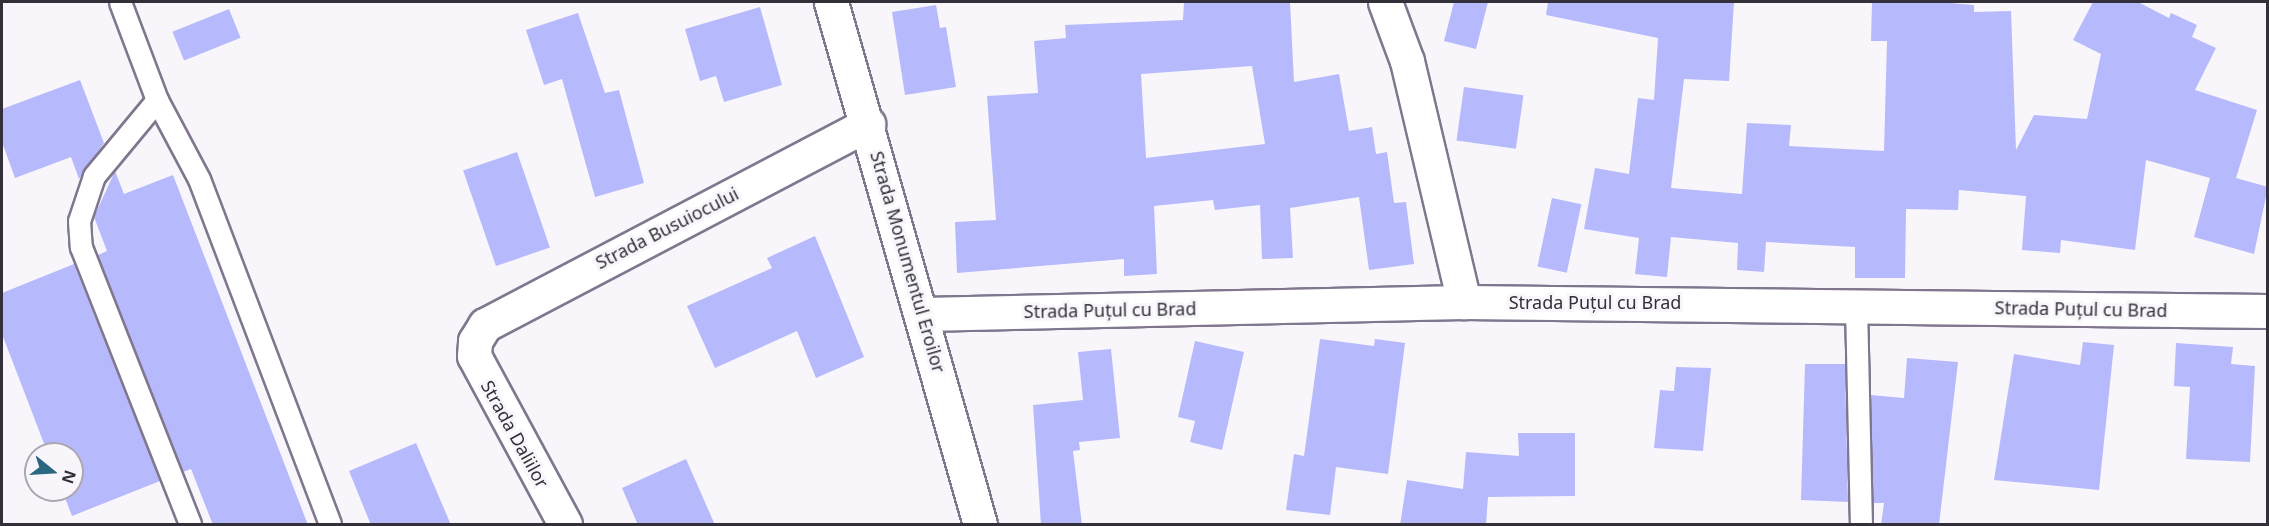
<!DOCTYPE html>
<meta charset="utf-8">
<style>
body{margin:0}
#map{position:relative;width:2269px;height:526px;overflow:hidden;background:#f8f6fb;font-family:"Noto Sans",sans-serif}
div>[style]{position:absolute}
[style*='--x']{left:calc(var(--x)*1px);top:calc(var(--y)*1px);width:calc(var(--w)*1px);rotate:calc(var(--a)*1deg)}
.building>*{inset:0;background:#b7b9fd;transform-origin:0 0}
.roads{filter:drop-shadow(2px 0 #80778e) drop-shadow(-2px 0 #80778e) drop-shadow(0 2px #80778e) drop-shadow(0 -2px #80778e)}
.lane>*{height:21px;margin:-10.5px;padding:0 10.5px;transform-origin:10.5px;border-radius:10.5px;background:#fff}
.street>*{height:33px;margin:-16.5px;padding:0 16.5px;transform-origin:16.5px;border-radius:16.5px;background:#fff}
span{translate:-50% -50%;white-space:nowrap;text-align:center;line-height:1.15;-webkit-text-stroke:6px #f8f6fb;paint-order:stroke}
.street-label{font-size:18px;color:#34303a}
.frame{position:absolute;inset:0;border:3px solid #34303a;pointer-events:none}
.north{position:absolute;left:24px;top:442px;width:60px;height:60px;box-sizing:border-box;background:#f8f6fb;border:2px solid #aaa7ae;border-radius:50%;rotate:108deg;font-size:16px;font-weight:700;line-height:24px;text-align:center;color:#34303a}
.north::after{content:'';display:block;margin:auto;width:21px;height:27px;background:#2b677e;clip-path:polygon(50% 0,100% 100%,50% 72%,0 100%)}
</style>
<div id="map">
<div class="building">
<i style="clip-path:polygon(evenodd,1184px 2px,1290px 2px,1294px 82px,1339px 74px,1349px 131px,1372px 127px,1376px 154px,1387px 152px,1394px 203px,1406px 202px,1414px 264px,1369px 270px,1359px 197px,1290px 208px,1293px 258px,1262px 259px,1260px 205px,1215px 210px,1213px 200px,1154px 206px,1157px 274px,1124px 276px,1124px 259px,957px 273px,955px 222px,996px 220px,987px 96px,1038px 93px,1034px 41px,1066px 38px,1065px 25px,1183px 20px,1184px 2px,1252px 66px,1265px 144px,1146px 158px,1141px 74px,1252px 66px)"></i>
<i style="clip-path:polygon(1454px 2px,1488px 2px,1476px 49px,1444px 41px)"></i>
<i style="clip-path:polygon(1548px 2px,1734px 2px,1729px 81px,1684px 79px,1671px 188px,1742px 194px,1747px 123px,1791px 125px,1789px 146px,1884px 151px,1887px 41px,1871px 41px,1872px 2px,1938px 2px,1974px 5px,1974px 12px,2011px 11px,2016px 150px,2034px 115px,2087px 119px,2101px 54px,2073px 40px,2093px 2px,2138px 2px,2169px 18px,2171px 13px,2197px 25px,2192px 37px,2216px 48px,2195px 90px,2257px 110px,2236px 178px,2268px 187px,2254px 254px,2194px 237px,2210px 178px,2146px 160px,2135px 250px,2061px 240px,2060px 253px,2022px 250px,2026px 196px,1959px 190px,1958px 210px,1906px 209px,1905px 278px,1855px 278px,1855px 247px,1766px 242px,1764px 272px,1737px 270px,1738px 243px,1671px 237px,1667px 277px,1635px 274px,1639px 238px,1584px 229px,1595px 168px,1629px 174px,1638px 98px,1654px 100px,1658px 38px,1546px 15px)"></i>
<i style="clip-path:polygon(936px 5px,940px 28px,946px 27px,956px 87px,905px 95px,892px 12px)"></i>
<i style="clip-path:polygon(760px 7px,782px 85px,724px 102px,716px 76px,700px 81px,685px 29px)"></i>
<i style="left:229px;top:9px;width:31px;height:61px;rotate:68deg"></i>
<i style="clip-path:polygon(578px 13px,605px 93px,619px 90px,644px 183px,595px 197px,562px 79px,544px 85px,526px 30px)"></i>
<i style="clip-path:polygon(80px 80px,104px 143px,79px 179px,71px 157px,15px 178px,2px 142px,2px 109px)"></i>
<i style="left:1464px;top:87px;width:60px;height:54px;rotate:8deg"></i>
<i style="left:517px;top:152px;width:101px;height:57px;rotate:71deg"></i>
<i style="clip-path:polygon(115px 171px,124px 194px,173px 175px,308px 525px,213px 525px,191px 469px,183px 472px,98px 255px,107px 251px,94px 217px)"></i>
<i style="left:1552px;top:198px;width:30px;height:70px;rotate:12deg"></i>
<i style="clip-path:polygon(815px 236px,864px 357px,816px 378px,797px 331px,715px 368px,687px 306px,772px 268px,767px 258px)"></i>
<i style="clip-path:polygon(74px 264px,160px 481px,72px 516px,62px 490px,72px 490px,72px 454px,48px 454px,2px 334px,2px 293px)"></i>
<i style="clip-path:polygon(1320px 339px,1374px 346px,1375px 339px,1405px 343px,1388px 474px,1336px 467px,1330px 515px,1286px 510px,1294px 454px,1304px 456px)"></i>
<i style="clip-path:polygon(1195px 341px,1244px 352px,1222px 450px,1190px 442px,1195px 421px,1178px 417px)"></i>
<i style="clip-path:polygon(2083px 342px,2114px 345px,2099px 490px,1994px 480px,2014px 354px,2080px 365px)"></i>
<i style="clip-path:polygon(2176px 343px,2233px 347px,2231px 364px,2255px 366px,2250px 462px,2186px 459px,2190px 387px,2174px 386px)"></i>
<i style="clip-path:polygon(1111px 349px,1120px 438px,1079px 442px,1080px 450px,1073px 451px,1082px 525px,1041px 525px,1033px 405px,1083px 400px,1078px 352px)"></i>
<i style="clip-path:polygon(1907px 358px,1958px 362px,1939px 525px,1881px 525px,1884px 503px,1873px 503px,1871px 395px,1904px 398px)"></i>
<i style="clip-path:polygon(1805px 364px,1845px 364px,1848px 502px,1801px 500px)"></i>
<i style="clip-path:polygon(1676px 367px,1711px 368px,1703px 451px,1654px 448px,1660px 390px,1674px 391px)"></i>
<i style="clip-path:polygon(1518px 433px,1575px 433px,1575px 496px,1488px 497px,1486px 525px,1400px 525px,1407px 480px,1463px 489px,1466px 452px,1519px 456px)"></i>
<i style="clip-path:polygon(416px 443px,451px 525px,371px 525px,349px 471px)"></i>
<i style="clip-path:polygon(686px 459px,715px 525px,638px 525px,622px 488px)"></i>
</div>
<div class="roads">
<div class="lane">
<i style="--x:120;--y:2;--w:105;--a:69.3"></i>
<i style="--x:157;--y:100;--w:89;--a:62"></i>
<i style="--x:199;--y:179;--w:369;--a:69.2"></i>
<i style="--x:157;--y:100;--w:99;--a:129.7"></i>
<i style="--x:94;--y:176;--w:47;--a:108.4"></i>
<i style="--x:79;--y:221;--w:26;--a:86"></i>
<i style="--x:81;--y:247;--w:298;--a:68.5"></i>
<i style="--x:1856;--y:306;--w:218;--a:88.7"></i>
</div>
<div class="street">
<i style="--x:831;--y:2;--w:543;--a:74.07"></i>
<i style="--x:1385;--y:2;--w:63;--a:69.6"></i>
<i style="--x:1407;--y:61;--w:248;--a:76.7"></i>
<i style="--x:923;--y:314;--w:541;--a:-1.27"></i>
<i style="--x:1464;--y:302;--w:804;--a:0.64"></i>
<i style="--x:565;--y:524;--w:191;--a:-118.4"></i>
<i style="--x:474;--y:356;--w:15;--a:-86"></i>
<i style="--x:475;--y:341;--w:19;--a:-58"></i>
<i style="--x:485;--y:325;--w:433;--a:-27.7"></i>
</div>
</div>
<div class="street-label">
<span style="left:667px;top:228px;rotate:-27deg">Strada Busuiocului</span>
<span style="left:908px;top:262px;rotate:74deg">Strada Monumentul Eroilor</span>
<span style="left:1595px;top:302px">Strada Puțul cu Brad</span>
<span style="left:2081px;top:309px;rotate:1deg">Strada Puțul cu Brad</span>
<span style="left:1110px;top:310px;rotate:-1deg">Strada Puțul cu Brad</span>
<span style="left:515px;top:434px;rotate:61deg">Strada Daliilor</span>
</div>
<div class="frame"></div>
<div class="north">N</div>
</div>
